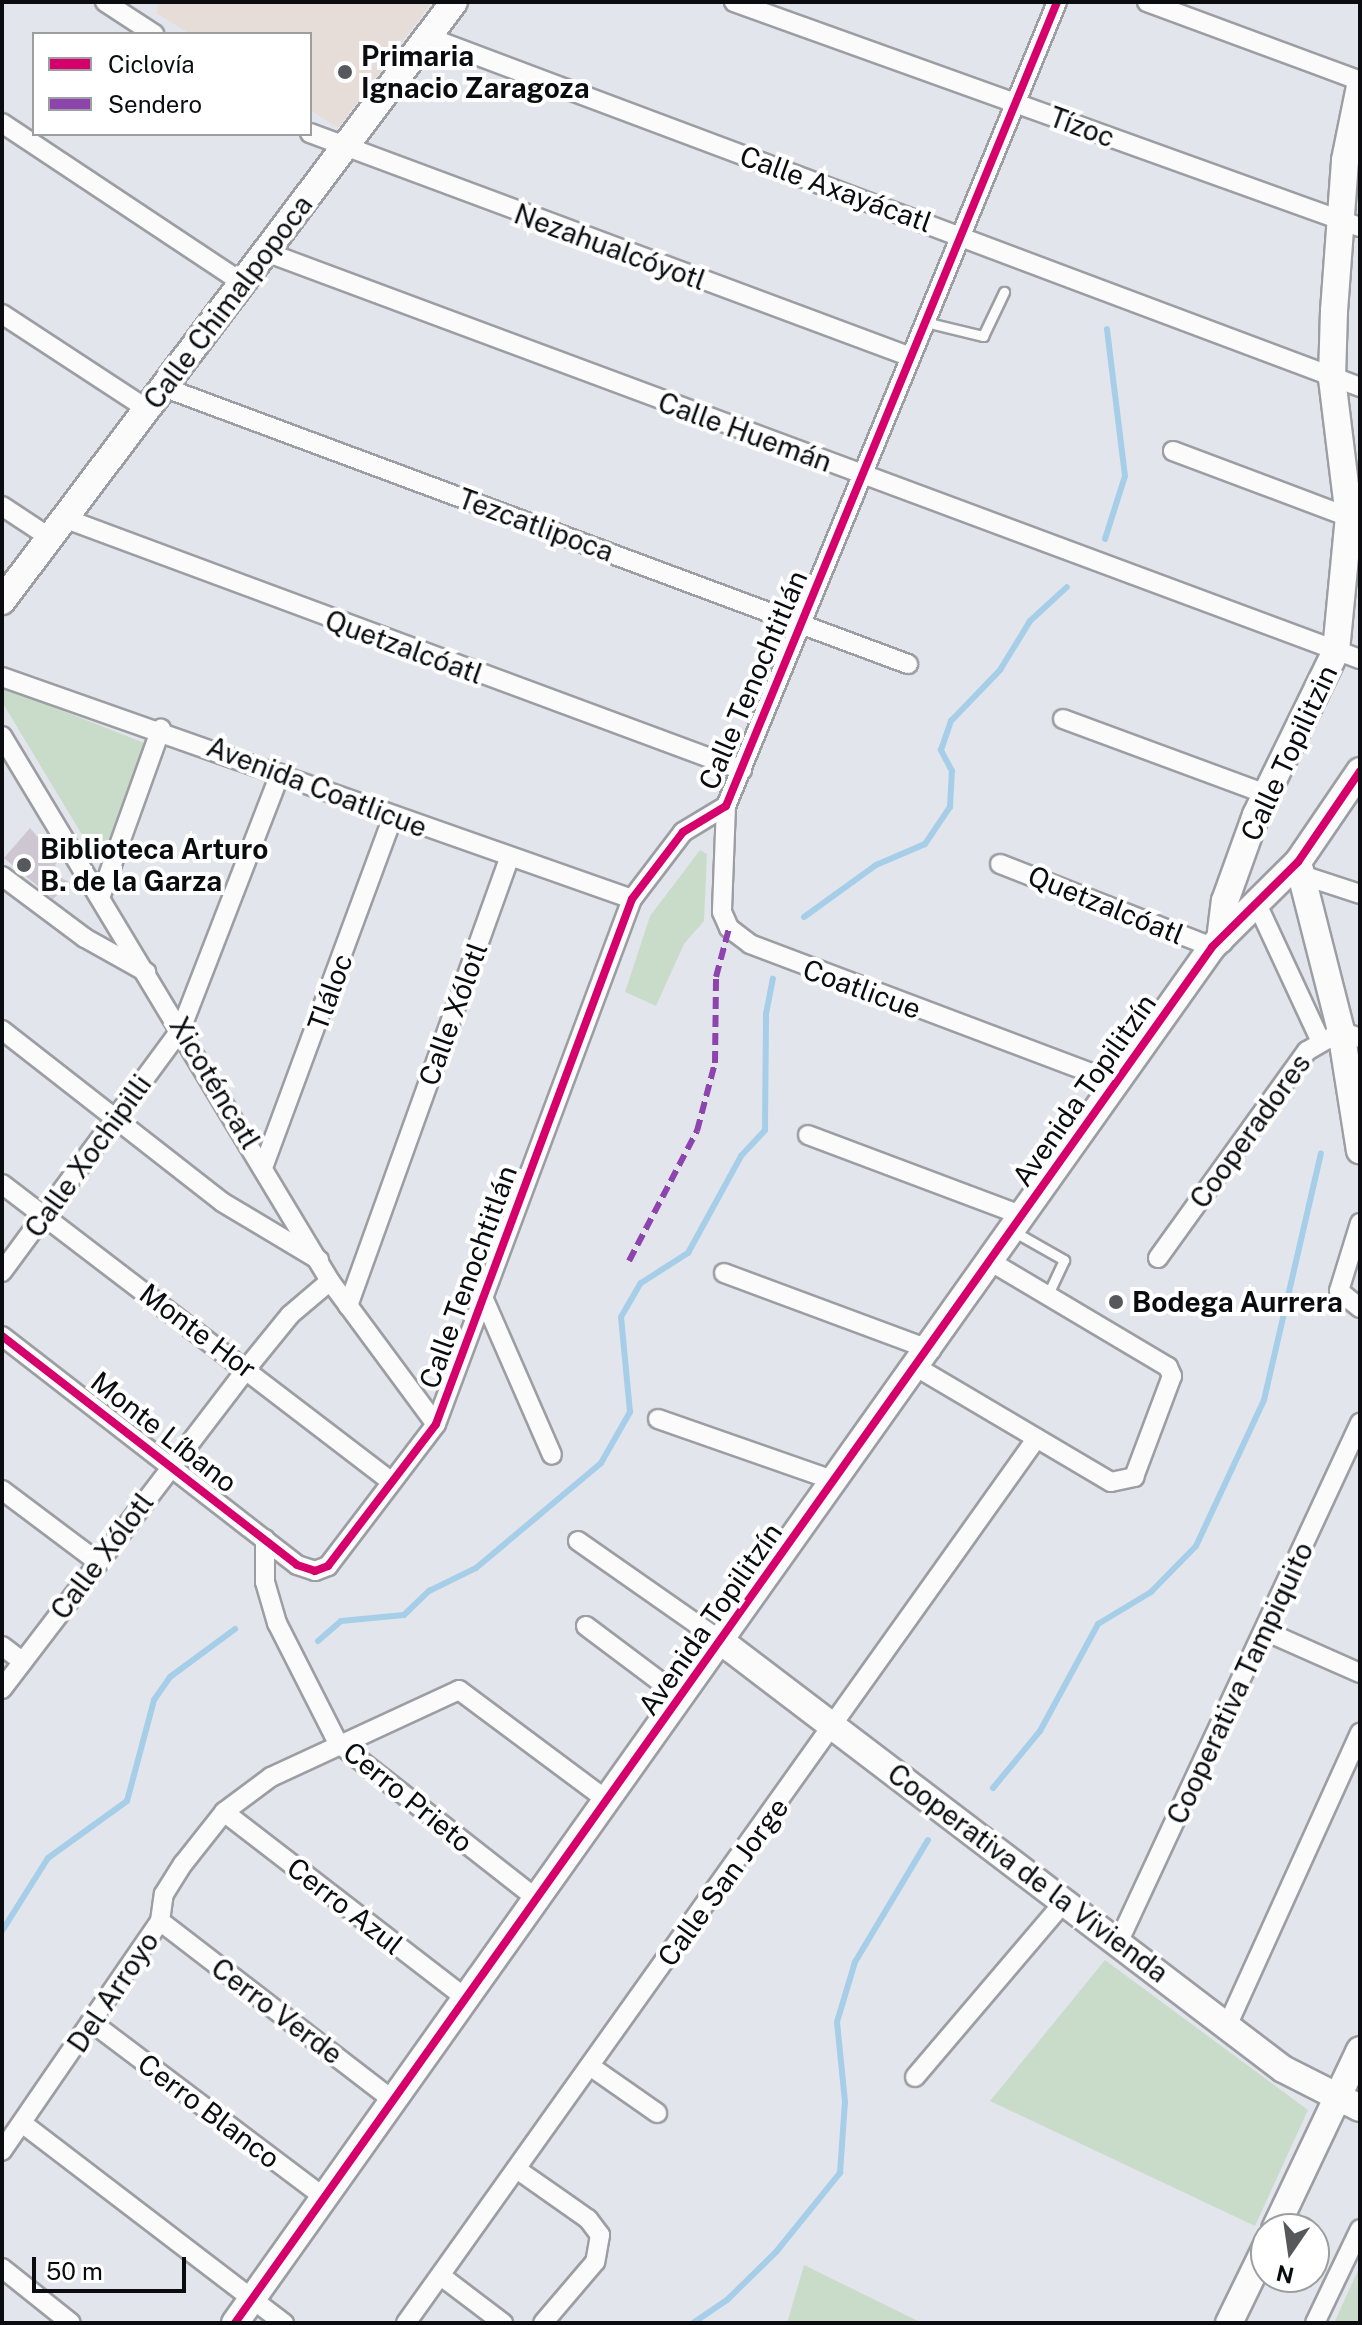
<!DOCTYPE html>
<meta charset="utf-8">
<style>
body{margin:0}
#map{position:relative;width:1362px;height:2325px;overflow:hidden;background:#e2e6ec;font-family:"Public Sans",sans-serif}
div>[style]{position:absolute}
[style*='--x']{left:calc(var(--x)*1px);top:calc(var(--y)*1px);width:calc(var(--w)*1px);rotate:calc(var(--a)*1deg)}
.education>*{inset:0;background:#e7ddd8}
.green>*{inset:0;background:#c9dcc9}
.stream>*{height:6px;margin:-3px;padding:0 3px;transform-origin:3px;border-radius:3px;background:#a6cee8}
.building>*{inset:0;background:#cec7d1}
.roads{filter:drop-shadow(2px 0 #9c9ea3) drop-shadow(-2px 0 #9c9ea3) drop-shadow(0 2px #9c9ea3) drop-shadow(0 -2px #9c9ea3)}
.lane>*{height:9px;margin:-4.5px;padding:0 4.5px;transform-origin:4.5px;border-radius:4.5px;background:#fbfbfc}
.street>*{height:18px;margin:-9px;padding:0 9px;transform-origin:9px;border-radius:9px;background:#fbfbfc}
.secondary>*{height:26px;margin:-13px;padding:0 13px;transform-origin:13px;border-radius:13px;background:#fbfbfc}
.quiet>*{height:6px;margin-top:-3px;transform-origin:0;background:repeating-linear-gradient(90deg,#8e44ad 0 12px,transparent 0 18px)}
.cycleway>*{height:8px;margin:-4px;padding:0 4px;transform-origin:4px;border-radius:4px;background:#d6006c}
.dots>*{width:22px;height:22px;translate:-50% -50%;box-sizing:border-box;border:4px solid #fff;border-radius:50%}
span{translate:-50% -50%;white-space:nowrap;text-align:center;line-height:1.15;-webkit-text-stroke:8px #fff;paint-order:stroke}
.poi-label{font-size:28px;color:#0a0c0f;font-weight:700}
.left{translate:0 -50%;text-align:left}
.street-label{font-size:28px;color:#0a0c0f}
.frame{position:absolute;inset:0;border:4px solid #0a0c0f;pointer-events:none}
.legend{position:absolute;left:32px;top:32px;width:280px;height:104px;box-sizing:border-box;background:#fff;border:2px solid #9d9e9f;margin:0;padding:10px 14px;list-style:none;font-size:24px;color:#0a0c0f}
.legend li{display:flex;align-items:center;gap:16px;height:40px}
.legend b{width:40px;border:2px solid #9d9e9f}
.north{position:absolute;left:1250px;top:2213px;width:80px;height:80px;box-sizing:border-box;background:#fff;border:2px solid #9d9e9f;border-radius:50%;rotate:193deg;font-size:22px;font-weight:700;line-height:32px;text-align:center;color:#0a0c0f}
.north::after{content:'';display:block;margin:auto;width:28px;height:36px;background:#56585c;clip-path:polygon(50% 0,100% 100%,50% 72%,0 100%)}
.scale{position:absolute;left:32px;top:2257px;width:154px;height:36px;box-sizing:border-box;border:4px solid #0a0c0f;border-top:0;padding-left:10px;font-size:24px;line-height:28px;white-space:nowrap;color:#0a0c0f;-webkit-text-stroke:6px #fff;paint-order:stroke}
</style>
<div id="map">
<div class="education">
<i style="clip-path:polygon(159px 2px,432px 2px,338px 128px,310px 110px,310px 34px,190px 34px,156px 13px)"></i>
</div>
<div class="green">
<i style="clip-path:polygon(2px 687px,147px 744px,99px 863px,2px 702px)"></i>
<i style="clip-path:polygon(700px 850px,707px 854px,704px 921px,684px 944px,656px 1006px,625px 992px,650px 916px)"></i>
<i style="clip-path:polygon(1105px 1960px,1308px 2110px,1255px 2226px,990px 2101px)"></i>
<i style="clip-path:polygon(804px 2265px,922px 2323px,787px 2323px)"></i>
<i style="clip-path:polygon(1360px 2266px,1360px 2323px,1334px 2323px)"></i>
</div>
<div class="stream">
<i style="--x:1105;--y:539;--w:66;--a:-72.4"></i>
<i style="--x:1125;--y:476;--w:148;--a:-97"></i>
<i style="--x:804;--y:917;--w:89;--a:-35.8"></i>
<i style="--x:876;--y:865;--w:53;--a:-23.2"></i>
<i style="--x:925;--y:844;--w:45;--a:-56"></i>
<i style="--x:950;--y:807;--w:36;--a:-87"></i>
<i style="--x:952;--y:771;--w:24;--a:-118"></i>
<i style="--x:941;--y:750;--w:31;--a:-71"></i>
<i style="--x:951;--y:721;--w:71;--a:-46.1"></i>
<i style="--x:1000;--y:670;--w:57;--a:-58.5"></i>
<i style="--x:1030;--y:621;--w:50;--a:-42.6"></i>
<i style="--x:318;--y:1641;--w:30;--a:-41"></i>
<i style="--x:341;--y:1621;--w:63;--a:-5.4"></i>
<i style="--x:404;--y:1615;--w:35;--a:-44"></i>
<i style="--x:429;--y:1591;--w:52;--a:-26.1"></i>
<i style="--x:476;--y:1568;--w:163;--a:-40"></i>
<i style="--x:601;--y:1463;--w:59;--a:-60.4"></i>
<i style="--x:630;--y:1412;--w:95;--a:-95.4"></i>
<i style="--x:621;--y:1317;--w:39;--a:-60"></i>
<i style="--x:641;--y:1283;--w:56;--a:-32.6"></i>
<i style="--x:688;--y:1253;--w:111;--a:-61.3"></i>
<i style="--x:741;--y:1156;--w:35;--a:-47"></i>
<i style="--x:765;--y:1130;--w:116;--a:-89.5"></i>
<i style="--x:766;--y:1014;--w:36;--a:-79"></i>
<i style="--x:993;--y:1788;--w:74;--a:-50.5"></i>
<i style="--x:1040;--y:1731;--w:122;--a:-61.5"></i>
<i style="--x:1098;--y:1624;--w:62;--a:-31.1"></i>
<i style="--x:1151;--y:1592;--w:64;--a:-45.6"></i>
<i style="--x:1196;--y:1546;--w:161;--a:-65"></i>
<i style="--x:1264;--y:1400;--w:253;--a:-77"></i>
<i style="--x:2;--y:1931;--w:86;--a:-57.8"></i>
<i style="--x:48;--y:1858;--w:97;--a:-35.8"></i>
<i style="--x:127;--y:1801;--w:105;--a:-75"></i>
<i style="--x:154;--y:1700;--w:28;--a:-55"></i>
<i style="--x:170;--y:1677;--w:81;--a:-36.4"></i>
<i style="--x:693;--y:2323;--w:41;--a:-34.1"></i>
<i style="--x:727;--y:2300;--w:69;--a:-44.4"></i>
<i style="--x:776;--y:2252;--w:102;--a:-51"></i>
<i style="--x:840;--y:2173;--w:71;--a:-86"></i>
<i style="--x:845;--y:2102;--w:80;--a:-95.7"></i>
<i style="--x:837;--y:2022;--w:63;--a:-73.3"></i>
<i style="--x:855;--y:1962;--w:142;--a:-59.1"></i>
</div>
<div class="building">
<i style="clip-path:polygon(30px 828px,42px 842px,39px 852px,56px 862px,54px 874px,71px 883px,53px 899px,4px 858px)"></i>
</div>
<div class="roads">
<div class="lane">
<i style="--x:925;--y:322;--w:60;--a:13.6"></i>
<i style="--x:983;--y:336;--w:49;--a:-64.5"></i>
<i style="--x:1013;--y:1231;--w:59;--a:29.6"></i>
<i style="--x:1064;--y:1260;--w:38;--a:115"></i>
</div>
<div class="street">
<i style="--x:105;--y:2;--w:59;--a:33.1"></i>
<i style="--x:734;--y:2;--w:665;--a:19.77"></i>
<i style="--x:1147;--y:2;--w:227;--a:20.3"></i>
<i style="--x:428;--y:37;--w:996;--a:20.58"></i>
<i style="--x:2;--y:123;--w:289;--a:33.6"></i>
<i style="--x:310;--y:133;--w:641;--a:20.44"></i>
<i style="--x:266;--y:252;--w:1167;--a:20.41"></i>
<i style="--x:2;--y:314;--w:173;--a:33.2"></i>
<i style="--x:163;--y:387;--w:795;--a:20.4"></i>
<i style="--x:1173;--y:451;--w:197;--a:20.6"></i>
<i style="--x:2;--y:506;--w:60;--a:33.4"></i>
<i style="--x:69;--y:520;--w:718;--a:20.38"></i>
<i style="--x:2;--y:677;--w:668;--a:19.41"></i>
<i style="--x:1063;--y:719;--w:216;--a:20.3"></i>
<i style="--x:2;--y:736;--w:636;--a:58.96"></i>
<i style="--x:330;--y:1281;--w:178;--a:53.5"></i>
<i style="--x:726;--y:806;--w:106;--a:92.2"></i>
<i style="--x:722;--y:912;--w:17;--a:66"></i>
<i style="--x:729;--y:928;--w:26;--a:37"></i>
<i style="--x:750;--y:944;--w:391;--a:20.7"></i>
<i style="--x:1000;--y:864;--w:228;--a:21.4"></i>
<i style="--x:2;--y:876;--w:104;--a:36.8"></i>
<i style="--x:85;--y:938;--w:70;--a:29.1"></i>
<i style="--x:1305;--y:876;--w:58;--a:18.1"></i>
<i style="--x:100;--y:898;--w:180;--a:-70.2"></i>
<i style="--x:1257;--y:904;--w:150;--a:65.1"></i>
<i style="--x:2;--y:1030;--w:279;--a:38"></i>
<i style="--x:222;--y:1202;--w:113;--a:30.9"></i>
<i style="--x:808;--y:1135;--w:230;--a:20.6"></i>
<i style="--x:264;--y:1165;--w:371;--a:-69.7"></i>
<i style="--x:2;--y:1184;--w:489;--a:37.4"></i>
<i style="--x:1360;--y:1223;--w:71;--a:107.2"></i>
<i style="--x:1339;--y:1291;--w:27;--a:39"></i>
<i style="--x:1158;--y:1258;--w:255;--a:-54.3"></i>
<i style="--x:1307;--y:1051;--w:39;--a:-30"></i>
<i style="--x:1341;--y:1031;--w:20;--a:20"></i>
<i style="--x:2;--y:1272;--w:302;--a:-53.6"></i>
<i style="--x:181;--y:1029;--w:274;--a:-68.8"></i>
<i style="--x:724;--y:1273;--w:221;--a:20.4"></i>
<i style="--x:483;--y:1297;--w:172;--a:66.4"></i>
<i style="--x:348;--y:1306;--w:476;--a:-70.2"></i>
<i style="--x:2;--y:1336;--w:373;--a:37.8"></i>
<i style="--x:297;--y:1565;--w:19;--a:18"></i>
<i style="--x:315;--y:1571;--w:14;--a:-21"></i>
<i style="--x:328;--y:1566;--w:178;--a:-52.7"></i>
<i style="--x:436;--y:1424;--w:560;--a:-69.53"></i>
<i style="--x:632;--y:899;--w:84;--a:-52.7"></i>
<i style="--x:683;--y:832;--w:50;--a:-31.2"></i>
<i style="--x:726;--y:806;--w:869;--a:-67.62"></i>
<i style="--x:918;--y:1368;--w:224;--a:30.6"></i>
<i style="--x:1111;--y:1482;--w:24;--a:-12"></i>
<i style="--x:1134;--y:1477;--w:108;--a:-69.4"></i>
<i style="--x:1172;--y:1376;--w:10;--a:-114"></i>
<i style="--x:1168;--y:1367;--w:204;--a:-149.3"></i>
<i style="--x:658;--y:1419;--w:188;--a:19.3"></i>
<i style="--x:2;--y:1490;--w:120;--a:36.9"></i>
<i style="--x:265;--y:1539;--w:43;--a:90"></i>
<i style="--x:265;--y:1582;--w:43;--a:73.7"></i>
<i style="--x:277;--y:1623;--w:135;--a:63.1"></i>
<i style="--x:338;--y:1743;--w:254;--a:38.1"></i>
<i style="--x:578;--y:1541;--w:176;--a:35"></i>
<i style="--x:586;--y:1626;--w:120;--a:36.9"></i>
<i style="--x:1265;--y:1631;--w:104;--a:23.9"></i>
<i style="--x:2;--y:1646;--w:26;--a:37"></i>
<i style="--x:2;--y:1689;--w:404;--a:-52.6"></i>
<i style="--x:247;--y:1368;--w:68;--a:-50.9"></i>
<i style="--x:290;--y:1315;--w:52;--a:-40.4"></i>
<i style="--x:224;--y:1812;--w:307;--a:37.6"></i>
<i style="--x:160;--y:1921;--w:295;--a:37.6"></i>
<i style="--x:1118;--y:1943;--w:574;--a:-65.04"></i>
<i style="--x:94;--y:2024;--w:289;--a:37"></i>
<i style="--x:1228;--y:2024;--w:320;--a:-65.6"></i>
<i style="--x:590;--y:2066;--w:82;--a:35"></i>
<i style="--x:915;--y:2077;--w:231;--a:-49.6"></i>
<i style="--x:22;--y:2123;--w:330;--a:37.4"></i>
<i style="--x:2;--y:2151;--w:279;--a:-55.5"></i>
<i style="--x:160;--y:1921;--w:27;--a:-82"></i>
<i style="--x:164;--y:1894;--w:36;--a:-58"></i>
<i style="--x:183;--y:1864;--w:66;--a:-51.7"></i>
<i style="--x:224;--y:1812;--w:59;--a:-36.7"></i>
<i style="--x:271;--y:1777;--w:207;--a:-24.8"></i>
<i style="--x:459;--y:1690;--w:186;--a:36.7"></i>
<i style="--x:518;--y:2170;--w:85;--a:35"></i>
<i style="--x:588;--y:2219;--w:20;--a:53"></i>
<i style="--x:600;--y:2235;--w:27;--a:100"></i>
<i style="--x:595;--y:2262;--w:80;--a:130.4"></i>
<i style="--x:2;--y:2268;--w:88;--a:38.6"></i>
<i style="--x:441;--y:2276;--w:78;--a:37.2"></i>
<i style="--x:406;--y:2323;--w:1086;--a:-54.52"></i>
<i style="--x:1315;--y:2323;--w:104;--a:-64.4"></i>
</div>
<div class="secondary">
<i style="--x:2;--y:601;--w:750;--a:-52.96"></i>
<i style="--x:1298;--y:862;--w:174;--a:75.7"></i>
<i style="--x:1341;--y:1031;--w:121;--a:81"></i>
<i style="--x:1220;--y:940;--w:39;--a:-83"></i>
<i style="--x:1225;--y:901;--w:91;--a:-70.2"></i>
<i style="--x:1256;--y:815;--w:182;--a:-64"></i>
<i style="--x:1336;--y:651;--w:135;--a:-84.5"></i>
<i style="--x:1349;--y:517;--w:140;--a:-97"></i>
<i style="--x:1332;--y:378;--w:67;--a:-88.3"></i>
<i style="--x:1334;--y:311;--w:151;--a:-85.8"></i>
<i style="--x:1345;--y:160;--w:76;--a:-78.5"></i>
<i style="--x:722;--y:1642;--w:705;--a:37.28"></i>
<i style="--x:1283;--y:2069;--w:86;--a:26.9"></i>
<i style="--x:1275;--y:2229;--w:198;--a:-64.6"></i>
<i style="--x:235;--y:2323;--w:1688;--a:-54.62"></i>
<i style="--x:1212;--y:947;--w:121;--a:-44.7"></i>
<i style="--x:1298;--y:862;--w:110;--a:-55.7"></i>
<i style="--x:1229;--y:2323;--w:85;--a:-64"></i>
</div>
</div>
<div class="quiet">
<i style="--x:629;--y:1261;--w:147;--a:-62.4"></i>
<i style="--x:697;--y:1131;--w:70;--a:-75.2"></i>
<i style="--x:715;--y:1063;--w:86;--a:-89.3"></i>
<i style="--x:716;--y:977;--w:51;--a:-75.1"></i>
</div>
<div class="cycleway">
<i style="--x:2;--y:1336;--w:373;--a:37.8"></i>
<i style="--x:297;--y:1565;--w:19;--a:18"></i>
<i style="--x:315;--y:1571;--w:14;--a:-21"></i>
<i style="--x:328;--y:1566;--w:178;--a:-52.7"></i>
<i style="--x:436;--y:1424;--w:560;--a:-69.53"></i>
<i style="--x:632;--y:899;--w:84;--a:-52.7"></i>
<i style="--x:683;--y:832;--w:50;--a:-31.2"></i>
<i style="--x:726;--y:806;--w:869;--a:-67.62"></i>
<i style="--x:235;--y:2323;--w:1688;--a:-54.62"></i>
<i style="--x:1212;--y:947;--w:121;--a:-44.7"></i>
<i style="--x:1298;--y:862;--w:110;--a:-55.7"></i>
</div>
<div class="dots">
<i style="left:345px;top:72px;background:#56585c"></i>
<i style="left:24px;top:865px;background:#56585c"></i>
<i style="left:1116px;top:1302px;background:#56585c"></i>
</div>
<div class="poi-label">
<span class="left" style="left:361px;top:72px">Primaria<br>Ignacio Zaragoza</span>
<span class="left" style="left:40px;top:865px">Biblioteca Arturo<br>B. de la Garza</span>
<span class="left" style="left:1132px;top:1302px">Bodega Aurrera</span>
</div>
<div class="street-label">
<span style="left:1082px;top:127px;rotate:20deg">Tízoc</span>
<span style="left:836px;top:189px;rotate:20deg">Calle Axayácatl</span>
<span style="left:610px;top:247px;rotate:20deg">Nezahualcóyotl</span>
<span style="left:228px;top:302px;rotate:-53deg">Calle Chimalpopoca</span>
<span style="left:745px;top:432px;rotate:20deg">Calle Huemán</span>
<span style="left:536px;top:525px;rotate:20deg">Tezcatlipoca</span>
<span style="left:404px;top:647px;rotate:20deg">Quetzalcóatl</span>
<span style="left:753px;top:680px;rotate:-67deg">Calle Tenochtitlán</span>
<span style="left:1289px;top:753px;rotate:-65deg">Calle Topilitzin</span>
<span style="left:317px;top:787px;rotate:21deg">Avenida Coatlicue</span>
<span style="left:1106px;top:905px;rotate:22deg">Quetzalcóatl</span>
<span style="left:862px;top:989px;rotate:20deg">Coatlicue</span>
<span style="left:330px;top:992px;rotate:-70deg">Tláloc</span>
<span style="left:453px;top:1014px;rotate:-70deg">Calle Xólotl</span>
<span style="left:215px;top:1083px;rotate:59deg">Xicoténcatl</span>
<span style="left:1084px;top:1090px;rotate:-55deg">Avenida Topilitzín</span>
<span style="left:1250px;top:1131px;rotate:-54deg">Cooperadores</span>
<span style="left:88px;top:1156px;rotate:-54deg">Calle Xochipilli</span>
<span style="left:468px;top:1277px;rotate:-70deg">Calle Tenochtitlán</span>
<span style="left:198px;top:1331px;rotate:37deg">Monte Hor</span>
<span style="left:164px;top:1432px;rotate:38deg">Monte Líbano</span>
<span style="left:102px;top:1556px;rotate:-53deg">Calle Xólotl</span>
<span style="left:710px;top:1619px;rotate:-55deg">Avenida Topilitzín</span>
<span style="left:1240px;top:1683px;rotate:-65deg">Cooperativa Tampiquito</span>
<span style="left:408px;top:1797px;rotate:39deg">Cerro Prieto</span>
<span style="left:1028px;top:1873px;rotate:37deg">Cooperativa de la Vivienda</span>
<span style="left:723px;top:1882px;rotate:-54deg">Calle San Jorge</span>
<span style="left:345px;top:1906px;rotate:38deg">Cerro Azul</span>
<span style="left:113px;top:1992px;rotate:-56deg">Del Arroyo</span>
<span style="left:277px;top:2011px;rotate:37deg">Cerro Verde</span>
<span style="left:209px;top:2111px;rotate:37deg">Cerro Blanco</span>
</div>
<div class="frame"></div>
<ul class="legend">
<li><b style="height:10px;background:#d6006c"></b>Ciclovía</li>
<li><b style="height:10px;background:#8e44ad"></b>Sendero</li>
</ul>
<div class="north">N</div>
<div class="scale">50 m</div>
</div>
